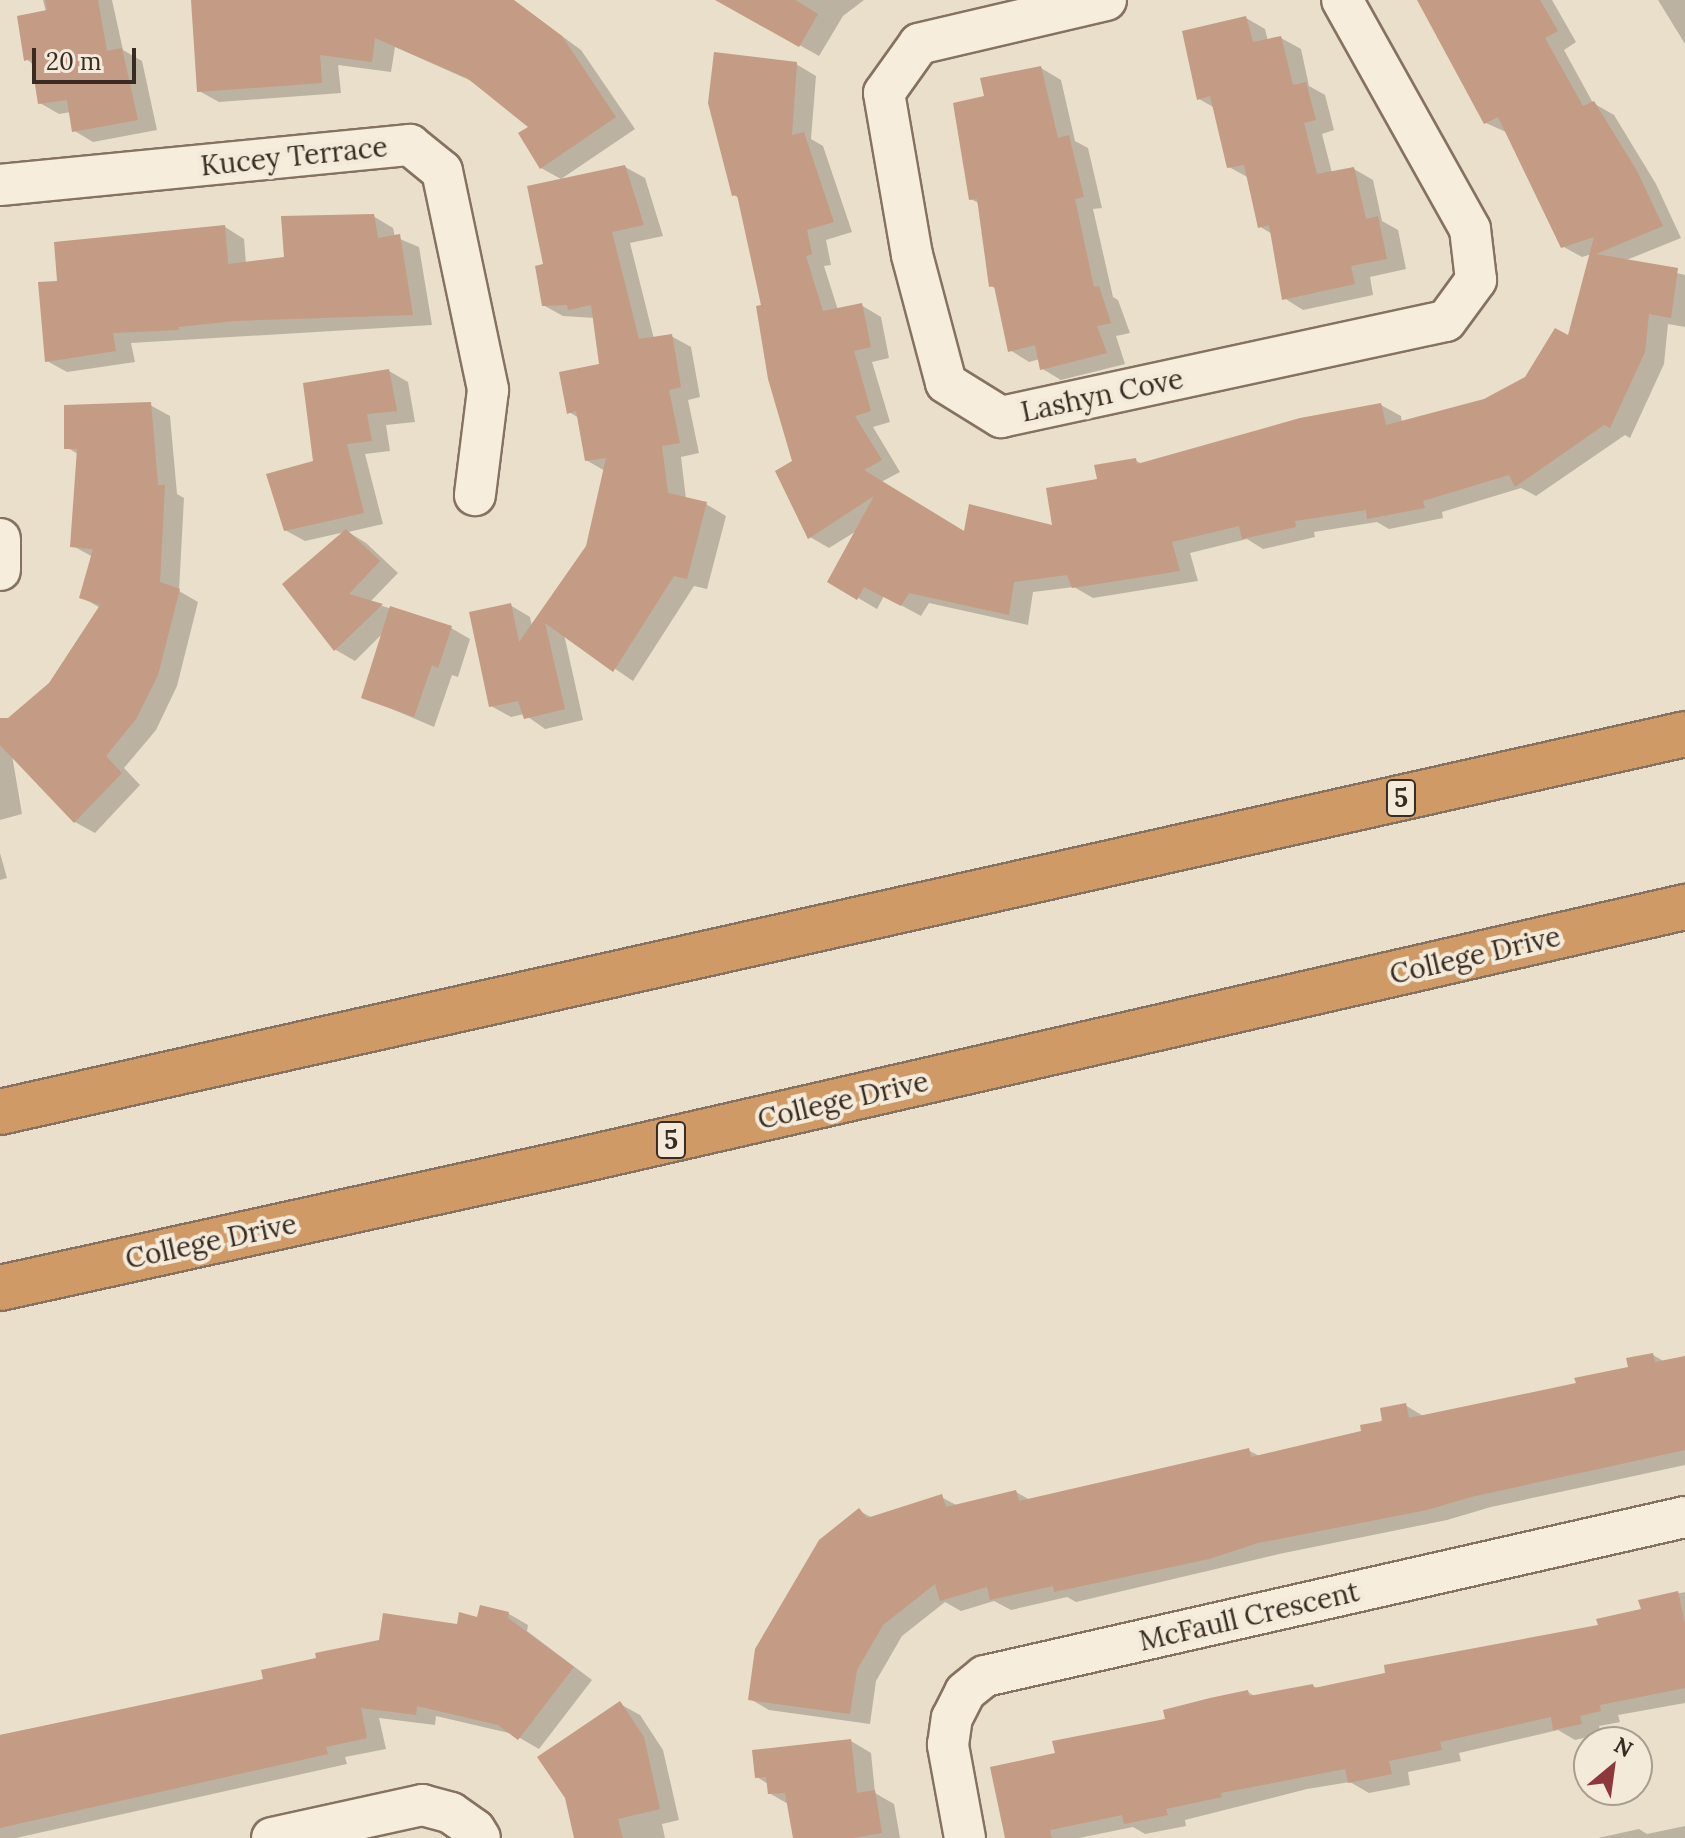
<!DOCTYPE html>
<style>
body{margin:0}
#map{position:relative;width:1685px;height:1838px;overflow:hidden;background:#eadfca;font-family:Lora,serif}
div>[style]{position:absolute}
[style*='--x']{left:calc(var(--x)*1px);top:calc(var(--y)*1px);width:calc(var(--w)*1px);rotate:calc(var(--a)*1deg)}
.shadow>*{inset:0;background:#0003}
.building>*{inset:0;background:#c49b84}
.roads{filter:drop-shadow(2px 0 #857260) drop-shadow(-2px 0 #857260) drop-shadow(0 2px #857260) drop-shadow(0 -2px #857260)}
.minor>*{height:40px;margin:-20px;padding:0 20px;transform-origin:20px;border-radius:20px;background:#f6eddd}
.motorway>*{height:44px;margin:-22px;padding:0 22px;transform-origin:22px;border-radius:22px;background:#cf9a66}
span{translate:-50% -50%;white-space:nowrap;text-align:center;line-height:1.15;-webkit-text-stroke:8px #f3ead9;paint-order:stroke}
.shield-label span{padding:2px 6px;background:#f3ead9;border:2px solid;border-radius:6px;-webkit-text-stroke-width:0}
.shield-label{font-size:26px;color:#382b22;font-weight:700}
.street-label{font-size:28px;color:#382b22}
.north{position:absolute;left:1573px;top:1726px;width:80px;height:80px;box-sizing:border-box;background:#f3ead9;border:2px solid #a89e90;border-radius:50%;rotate:29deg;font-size:22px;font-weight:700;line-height:32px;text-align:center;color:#382b22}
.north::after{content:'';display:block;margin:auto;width:28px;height:36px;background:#8e373d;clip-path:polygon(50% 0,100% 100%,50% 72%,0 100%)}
.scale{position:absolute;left:32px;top:48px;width:104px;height:36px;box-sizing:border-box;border:4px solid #382b22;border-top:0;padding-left:10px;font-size:24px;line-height:28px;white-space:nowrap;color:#382b22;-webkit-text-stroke:6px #f3ead9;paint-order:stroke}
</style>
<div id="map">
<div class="shadow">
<i style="clip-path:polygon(43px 0,112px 0,123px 50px,142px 61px,157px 130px,93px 142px,73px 130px,71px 112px,59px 114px,40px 103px,33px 64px,26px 59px,46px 12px)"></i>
<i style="clip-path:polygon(193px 0,513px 0,581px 50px,635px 129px,561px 179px,541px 168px,531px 127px,476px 83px,395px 47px,391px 72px,338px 65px,341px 93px,219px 102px,199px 91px)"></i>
<i style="clip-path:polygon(719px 0,864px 0,843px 16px,819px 56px)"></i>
<i style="clip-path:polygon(1420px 0,1552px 0,1576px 42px,1564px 50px,1593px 103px,1614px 115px,1656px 184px,1681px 238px,1624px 261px,1685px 275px,1685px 327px,1668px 324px,1664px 364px,1630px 438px,1625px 435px,1536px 496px,1521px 488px,1442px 512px,1443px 518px,1389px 529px,1377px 522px,1314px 532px,1315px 537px,1263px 549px,1247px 539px,1190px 553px,1198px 581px,1093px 598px,1074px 587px,1033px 592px,1028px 625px,929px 603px,921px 616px,884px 596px,877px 609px,829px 581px,858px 530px,829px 548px,810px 537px,740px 199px,734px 195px,796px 64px,816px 76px,811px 139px,823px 146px,852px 232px,826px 240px,831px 265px,824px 266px,838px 310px,861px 305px,881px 317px,889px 358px,872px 362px,890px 422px,873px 427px,900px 472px,881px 482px,966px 534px,1054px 527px,1099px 481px,1135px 460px,1142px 464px,1381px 405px,1401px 416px,1402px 423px,1485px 401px,1526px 378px,1569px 338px,1592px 254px,1582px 257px,1562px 246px,1508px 133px,1486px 123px)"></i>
<i style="clip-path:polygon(1658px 0,1685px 0,1685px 44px)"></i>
<i style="clip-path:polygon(1246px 18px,1265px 29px,1268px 41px,1281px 38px,1301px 49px,1309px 86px,1325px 95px,1334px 130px,1322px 134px,1332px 173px,1354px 169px,1373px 180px,1382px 221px,1398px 230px,1406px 269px,1370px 277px,1373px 295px,1303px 310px,1284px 298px,1272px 234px,1259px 226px,1249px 178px,1229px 167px,1215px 108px,1199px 99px)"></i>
<i style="clip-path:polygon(1041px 68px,1061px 80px,1075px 141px,1088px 148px,1102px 208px,1093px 209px,1113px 297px,1118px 300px,1130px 333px,1116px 336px,1125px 364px,1061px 380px,1041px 368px,1040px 359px,1029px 362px,1010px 350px,996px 289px,991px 286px,980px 204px,971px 199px,986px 98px)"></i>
<i style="clip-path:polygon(625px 167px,645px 178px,663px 236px,630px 243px,654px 339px,671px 336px,691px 347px,700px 397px,688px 400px,699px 453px,681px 457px,686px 499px,706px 504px,726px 516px,707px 589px,694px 586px,633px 681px,564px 634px,583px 720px,545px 729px,524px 714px,511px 717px,491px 706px,510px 605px,530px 617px,532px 627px,588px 547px,605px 471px,586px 460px,579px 418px,569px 412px,601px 365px,595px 318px,563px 316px,543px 305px,545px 266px)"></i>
<i style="clip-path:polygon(373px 216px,393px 228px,395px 237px,419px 247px,432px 325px,131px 343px,135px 362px,67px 372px,47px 361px,59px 283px,225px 227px,244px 239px,246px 264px,286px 259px)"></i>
<i style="clip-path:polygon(389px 371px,408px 382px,415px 422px,386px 425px,390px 451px,365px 454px,383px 524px,348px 532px,366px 543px,398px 573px,370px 602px,451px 628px,470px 639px,458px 677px,452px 675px,434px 727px,364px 697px,383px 633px,355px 661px,336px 650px,284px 585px,345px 532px,305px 541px,285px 530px,315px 463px)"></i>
<i style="clip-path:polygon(150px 405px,170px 416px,177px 494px,184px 498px,179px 591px,198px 602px,177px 686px,156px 730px,124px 768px,140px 785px,95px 833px,75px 822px,12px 755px,22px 814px,0 820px,0 728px,50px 684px,100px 608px,82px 597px,93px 557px,73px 546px,78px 454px,66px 447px)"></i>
<i style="clip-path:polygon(0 853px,7px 878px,0 880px)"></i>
<i style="clip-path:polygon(1653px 1355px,1665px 1362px,1685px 1357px,1685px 1465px,1491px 1507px,1447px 1520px,1279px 1554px,1076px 1602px,1067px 1597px,1011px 1610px,994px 1601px,961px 1611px,945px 1602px,902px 1636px,876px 1681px,870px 1724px,769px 1710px,750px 1699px,859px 1511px,873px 1518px,941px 1497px,958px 1506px,1016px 1492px,1030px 1500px,1248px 1450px,1261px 1457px,1363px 1433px,1405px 1405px,1425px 1417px,1578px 1385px,1630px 1369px)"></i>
<i style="clip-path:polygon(1685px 1592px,1685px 1703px,1618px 1715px,1620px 1722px,1599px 1726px,1601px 1734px,1575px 1740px,1558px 1730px,1459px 1753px,1461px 1761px,1408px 1772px,1410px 1785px,1369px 1793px,1350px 1782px,1307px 1789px,1185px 1820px,1186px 1826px,1145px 1834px,1133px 1827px,1079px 1838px,1007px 1838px,1058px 1754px,1248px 1692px,1256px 1697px,1313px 1686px,1319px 1689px,1600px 1627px,1643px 1611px,1641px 1601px)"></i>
<i style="clip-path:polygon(509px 1614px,528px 1625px,527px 1631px,592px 1680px,539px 1749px,513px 1734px,436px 1716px,435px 1725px,379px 1718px,386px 1749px,345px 1757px,347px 1764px,16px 1838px,0 1838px,0 1735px,265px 1681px)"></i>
<i style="clip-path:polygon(620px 1704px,640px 1715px,663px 1750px,679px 1820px,662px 1824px,665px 1838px,576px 1838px)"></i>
<i style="clip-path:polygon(851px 1741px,871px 1753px,875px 1793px,894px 1804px,900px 1838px,796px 1838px,790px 1805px,769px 1793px,768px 1784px,757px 1777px)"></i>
<i style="clip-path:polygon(1685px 1826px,1685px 1838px,1598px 1838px,1639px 1829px,1647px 1834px)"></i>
</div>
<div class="building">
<i style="clip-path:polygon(45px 0,98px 0,107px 51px,122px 48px,138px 120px,72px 132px,67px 100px,38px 104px,31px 59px,24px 61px,17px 16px,47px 10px)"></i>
<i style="clip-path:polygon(191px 0,514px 0,562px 36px,616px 117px,540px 169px,518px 133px,528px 127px,467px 78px,375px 38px,372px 62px,320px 55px,322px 83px,197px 92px)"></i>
<i style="clip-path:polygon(715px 0,795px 0,818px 14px,799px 47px)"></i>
<i style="clip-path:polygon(1417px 0,1540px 0,1558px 31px,1545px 38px,1583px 106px,1594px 101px,1637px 171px,1663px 226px,1596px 254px,1678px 268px,1671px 318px,1649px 314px,1645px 352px,1610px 428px,1604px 425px,1515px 487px,1509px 475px,1423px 501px,1425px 508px,1367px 519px,1366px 510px,1295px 521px,1296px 527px,1242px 539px,1239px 526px,1172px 542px,1180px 571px,1072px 588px,1067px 575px,1014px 582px,1009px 615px,909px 593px,901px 606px,864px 587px,857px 600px,827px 582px,874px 496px,808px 539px,775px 471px,792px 461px,768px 379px,756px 306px,761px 305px,737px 195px,732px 196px,708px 103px,714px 52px,797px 62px,792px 135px,804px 132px,834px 222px,807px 230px,812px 254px,806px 256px,823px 311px,862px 303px,871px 347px,854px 351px,871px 411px,855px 416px,882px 460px,864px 470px,964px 531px,969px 504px,1052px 525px,1046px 488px,1097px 479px,1094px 465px,1136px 458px,1137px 464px,1300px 418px,1381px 403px,1386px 425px,1484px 399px,1525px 377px,1555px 328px,1568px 335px,1594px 237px,1561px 248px,1498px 117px,1484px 124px)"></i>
<i style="clip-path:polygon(1246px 16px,1253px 42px,1281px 36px,1293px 85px,1306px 82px,1316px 120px,1304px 123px,1317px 174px,1354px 167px,1366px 219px,1378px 216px,1387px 259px,1351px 266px,1355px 284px,1282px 300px,1269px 225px,1258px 228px,1244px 165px,1227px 168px,1210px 96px,1197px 100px,1182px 31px)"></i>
<i style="clip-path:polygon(1041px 66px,1058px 138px,1069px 135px,1084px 197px,1075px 199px,1094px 287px,1099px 286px,1111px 323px,1097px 326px,1107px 353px,1040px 370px,1035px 345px,1008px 352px,994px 286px,989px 287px,977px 199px,969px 200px,953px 103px,984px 96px,980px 78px)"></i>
<i style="clip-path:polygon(625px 165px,644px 225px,612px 232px,639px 339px,672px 334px,681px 387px,669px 390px,680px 443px,662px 446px,668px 493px,707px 502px,687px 579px,674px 576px,613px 672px,545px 623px,565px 709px,524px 719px,518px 701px,489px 707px,469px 612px,511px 603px,519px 642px,586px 546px,606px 458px,585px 461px,576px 411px,567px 414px,559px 372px,599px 364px,591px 305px,568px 310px,567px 305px,542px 306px,535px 266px,543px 264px,527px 186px)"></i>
<i style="clip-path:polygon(374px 214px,378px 238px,400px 234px,413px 315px,234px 321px,178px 327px,179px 330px,113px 333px,116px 351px,45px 362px,38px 282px,57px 281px,54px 242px,225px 225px,228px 264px,284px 257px,281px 216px)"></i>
<i style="clip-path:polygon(389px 369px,397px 411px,367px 414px,372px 441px,347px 444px,364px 513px,284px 531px,266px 474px,313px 461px,303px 383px)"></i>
<i style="clip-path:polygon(151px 402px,158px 485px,165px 485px,160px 582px,180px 589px,158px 675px,136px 719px,106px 756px,122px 773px,74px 823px,0 745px,0 718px,8px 718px,49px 683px,100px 605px,79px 598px,93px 549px,70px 547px,77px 449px,64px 449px,64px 405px)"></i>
<i style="clip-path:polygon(346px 529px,380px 561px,349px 594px,383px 604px,334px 651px,282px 584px)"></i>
<i style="clip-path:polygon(390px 606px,452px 626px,438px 668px,432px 665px,414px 717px,361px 698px)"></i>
<i style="clip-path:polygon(1653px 1353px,1655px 1362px,1685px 1356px,1685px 1450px,1471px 1497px,1427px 1510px,1258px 1543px,1209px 1559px,1054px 1592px,1053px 1586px,990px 1600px,987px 1587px,940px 1601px,935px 1584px,883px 1625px,857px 1670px,850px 1714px,748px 1700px,755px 1649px,819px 1540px,859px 1508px,867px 1518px,942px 1494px,946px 1507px,1016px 1490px,1019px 1501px,1249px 1448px,1251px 1457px,1361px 1431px,1360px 1425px,1382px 1421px,1380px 1408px,1406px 1403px,1409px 1418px,1576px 1383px,1574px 1378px,1628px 1367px,1626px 1358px)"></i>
<i style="clip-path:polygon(1678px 1591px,1685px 1625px,1685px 1688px,1600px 1705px,1601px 1711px,1580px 1716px,1582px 1724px,1553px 1730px,1551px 1717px,1440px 1742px,1442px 1750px,1389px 1761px,1392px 1774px,1348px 1783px,1345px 1769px,1221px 1793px,1222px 1797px,1166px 1809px,1168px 1815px,1124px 1824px,1122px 1815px,1050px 1830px,1052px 1838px,1005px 1838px,990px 1767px,1055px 1753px,1052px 1741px,1165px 1719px,1163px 1710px,1210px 1698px,1248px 1690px,1249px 1696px,1313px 1684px,1314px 1688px,1385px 1673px,1384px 1665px,1598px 1625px,1596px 1619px,1641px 1609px,1638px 1600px)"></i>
<i style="clip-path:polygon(480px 1605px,509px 1612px,508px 1618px,574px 1667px,518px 1740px,498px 1725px,417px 1706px,416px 1715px,361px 1708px,367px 1738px,326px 1747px,328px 1754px,0 1828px,0 1735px,263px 1679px,261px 1670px,316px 1658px,315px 1653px,379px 1640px,383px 1613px,457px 1624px,459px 1612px,477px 1617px)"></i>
<i style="clip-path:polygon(620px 1701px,644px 1737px,660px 1809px,618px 1819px,623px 1838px,574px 1838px,565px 1798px,537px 1757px)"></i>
<i style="clip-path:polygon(851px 1739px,857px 1793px,875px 1790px,882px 1833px,853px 1838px,793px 1838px,785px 1793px,768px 1794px,766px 1777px,755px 1778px,752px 1750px)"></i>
</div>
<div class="roads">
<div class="minor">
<i style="--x:1106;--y:0;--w:192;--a:166.8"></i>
<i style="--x:919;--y:44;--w:60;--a:125.5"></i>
<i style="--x:884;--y:93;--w:164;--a:80.2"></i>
<i style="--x:912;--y:255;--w:132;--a:75.1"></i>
<i style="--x:946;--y:383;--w:65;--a:31.7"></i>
<i style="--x:1001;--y:417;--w:455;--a:-12.2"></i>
<i style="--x:1446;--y:321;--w:51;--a:-53.8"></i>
<i style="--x:1476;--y:280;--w:51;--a:-96.7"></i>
<i style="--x:1470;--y:229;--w:262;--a:-119.2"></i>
<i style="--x:0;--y:185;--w:412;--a:-5.6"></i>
<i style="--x:410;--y:145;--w:41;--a:39.1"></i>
<i style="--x:442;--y:171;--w:224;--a:78.1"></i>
<i style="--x:488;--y:390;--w:106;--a:97.1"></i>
<i style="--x:0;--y:539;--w:31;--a:90"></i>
<i style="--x:272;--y:1838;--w:154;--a:-12.4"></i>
<i style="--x:422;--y:1805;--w:30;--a:15"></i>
<i style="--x:451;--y:1813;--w:29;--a:35"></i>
<i style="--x:475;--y:1830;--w:9;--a:58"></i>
<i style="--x:965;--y:1838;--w:95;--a:-100.4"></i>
<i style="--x:948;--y:1745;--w:27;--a:-82"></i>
<i style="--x:952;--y:1718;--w:29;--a:-63"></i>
<i style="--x:965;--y:1692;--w:26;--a:-39"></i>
<i style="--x:985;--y:1676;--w:718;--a:-12.8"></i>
</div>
<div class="motorway">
<i style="--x:0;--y:1112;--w:1727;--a:-12.64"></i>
<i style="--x:0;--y:1288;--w:595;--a:-12.42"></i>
<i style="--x:581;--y:1160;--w:1133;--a:-12.91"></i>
</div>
</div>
<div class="shield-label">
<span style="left:1401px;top:798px">5</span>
<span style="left:671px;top:1140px">5</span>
</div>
<div class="street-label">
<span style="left:294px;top:156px;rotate:-6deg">Kucey Terrace</span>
<span style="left:1102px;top:395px;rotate:-12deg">Lashyn Cove</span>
<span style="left:1475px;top:955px;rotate:-13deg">College Drive</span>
<span style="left:843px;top:1100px;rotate:-13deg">College Drive</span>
<span style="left:211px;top:1241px;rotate:-12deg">College Drive</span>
<span style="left:1249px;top:1616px;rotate:-13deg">McFaull Crescent</span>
</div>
<div class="north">N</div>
<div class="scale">20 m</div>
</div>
